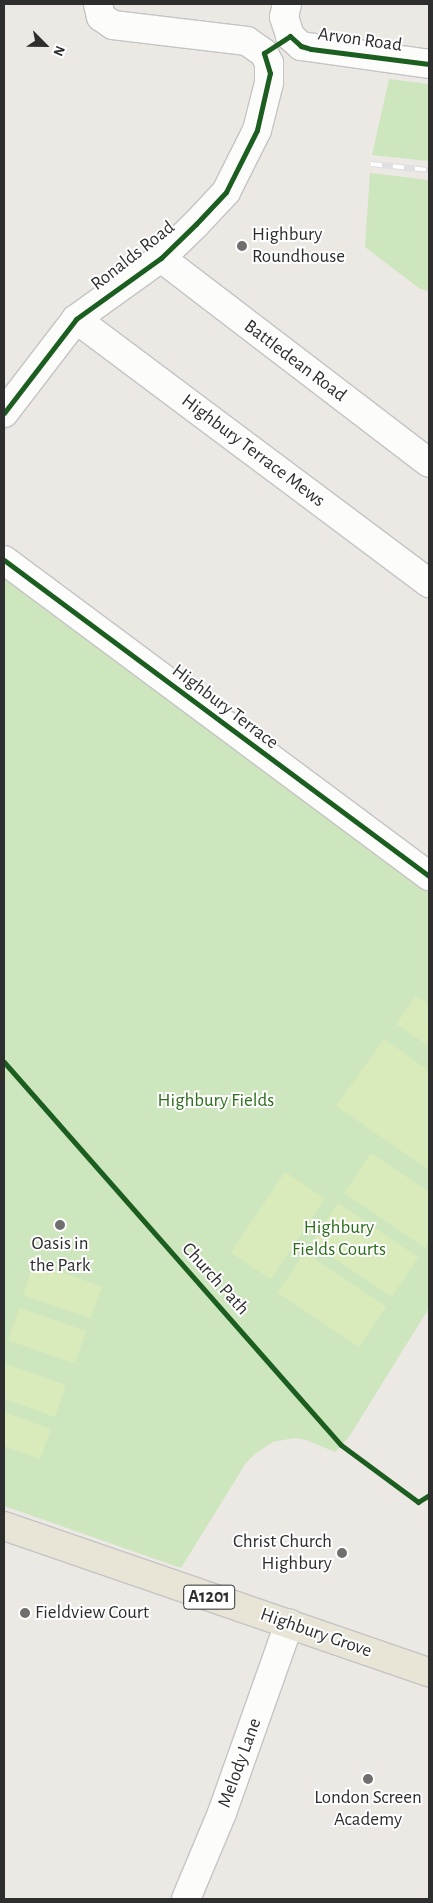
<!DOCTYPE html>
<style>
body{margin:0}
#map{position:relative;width:433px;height:1903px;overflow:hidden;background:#ece8e4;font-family:"Alegreya Sans",sans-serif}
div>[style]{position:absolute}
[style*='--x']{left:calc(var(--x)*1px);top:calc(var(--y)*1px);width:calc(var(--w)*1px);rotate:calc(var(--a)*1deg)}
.green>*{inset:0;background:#cee6be}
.pitch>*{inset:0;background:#d9eabb;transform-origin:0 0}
.roads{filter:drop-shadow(1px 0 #c5c4c5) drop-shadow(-1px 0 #c5c4c5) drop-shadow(0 1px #c5c4c5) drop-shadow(0 -1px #c5c4c5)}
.minor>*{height:28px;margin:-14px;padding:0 14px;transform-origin:14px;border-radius:14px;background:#fcfcfb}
.major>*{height:28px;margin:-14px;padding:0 14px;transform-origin:14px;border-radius:14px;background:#e8e4d6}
.rail>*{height:5.5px;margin-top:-2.75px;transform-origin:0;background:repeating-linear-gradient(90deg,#fff 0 11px,#dfdfe1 0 22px);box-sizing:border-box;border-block:1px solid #dfdfe1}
.cycleway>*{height:5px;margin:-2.5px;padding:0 2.5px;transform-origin:2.5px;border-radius:2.5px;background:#1b5e20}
.dots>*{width:14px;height:14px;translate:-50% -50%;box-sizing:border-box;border:2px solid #fff;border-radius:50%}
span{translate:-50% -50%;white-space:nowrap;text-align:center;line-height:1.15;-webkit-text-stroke:4px #fff;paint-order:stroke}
.shield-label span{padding:1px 4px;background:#fff;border:1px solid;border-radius:4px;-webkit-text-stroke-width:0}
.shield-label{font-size:18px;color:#2e2e2e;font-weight:700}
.street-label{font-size:19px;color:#2e2e2e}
.poi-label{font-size:19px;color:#2e2e2e}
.left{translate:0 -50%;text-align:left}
.right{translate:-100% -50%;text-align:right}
.park-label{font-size:19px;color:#2c6e1b}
.frame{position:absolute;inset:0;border:5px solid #2e2e2e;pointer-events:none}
.north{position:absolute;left:20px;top:20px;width:50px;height:50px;-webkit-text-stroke:4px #fff;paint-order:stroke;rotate:113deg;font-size:14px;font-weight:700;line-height:20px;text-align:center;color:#2e2e2e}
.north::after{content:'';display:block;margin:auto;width:18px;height:22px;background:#2e2e2e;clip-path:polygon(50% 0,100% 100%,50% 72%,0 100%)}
</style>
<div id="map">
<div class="green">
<i style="clip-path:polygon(389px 79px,429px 84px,429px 161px,372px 155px)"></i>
<i style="clip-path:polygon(370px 173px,429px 180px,429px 291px,420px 289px,365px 247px)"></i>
<i style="clip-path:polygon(4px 579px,429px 893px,429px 1308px,349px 1437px,335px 1452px,306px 1440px,294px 1438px,273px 1442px,256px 1453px,246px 1463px,181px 1568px,4px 1506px)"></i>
</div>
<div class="pitch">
<i style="clip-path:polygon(416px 996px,429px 1005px,429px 1046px,396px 1024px)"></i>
<i style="clip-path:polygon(384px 1039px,429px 1071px,429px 1170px,336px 1106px)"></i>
<i style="clip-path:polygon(371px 1153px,429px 1192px,429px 1241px,425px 1248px,344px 1193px)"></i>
<i style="left:285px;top:1172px;width:48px;height:97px;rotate:34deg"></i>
<i style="left:338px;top:1203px;width:97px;height:48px;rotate:34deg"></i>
<i style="left:305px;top:1252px;width:98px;height:49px;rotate:34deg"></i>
<i style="left:34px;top:1263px;width:72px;height:34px;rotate:19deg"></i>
<i style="left:19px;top:1308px;width:71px;height:34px;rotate:19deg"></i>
<i style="clip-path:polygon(4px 1363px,66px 1385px,55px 1417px,4px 1399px)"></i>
<i style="clip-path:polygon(4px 1412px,51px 1429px,40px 1459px,4px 1446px)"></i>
</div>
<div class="roads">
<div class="minor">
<i style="--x:287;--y:4;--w:13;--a:103"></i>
<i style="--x:284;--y:17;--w:20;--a:72"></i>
<i style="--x:290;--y:36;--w:15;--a:42"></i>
<i style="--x:301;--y:46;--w:129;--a:8"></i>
<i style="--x:161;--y:258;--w:337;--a:37.4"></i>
<i style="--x:76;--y:319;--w:441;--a:36.8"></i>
<i style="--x:4;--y:413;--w:118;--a:-52.5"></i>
<i style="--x:76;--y:319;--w:105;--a:-35.7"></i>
<i style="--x:161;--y:258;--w:49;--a:-44.2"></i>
<i style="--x:196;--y:224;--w:44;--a:-46.8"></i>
<i style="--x:226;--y:192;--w:69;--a:-63.4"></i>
<i style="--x:257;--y:130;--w:49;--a:-75.7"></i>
<i style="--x:269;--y:83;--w:20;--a:-90"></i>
<i style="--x:269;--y:63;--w:11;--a:-117"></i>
<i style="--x:264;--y:53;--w:21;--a:-145"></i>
<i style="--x:247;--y:41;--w:135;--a:-173.2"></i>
<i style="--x:113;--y:25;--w:14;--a:-146"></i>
<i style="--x:101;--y:17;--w:13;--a:-103"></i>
<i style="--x:4;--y:560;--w:530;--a:36.63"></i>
<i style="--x:186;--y:1899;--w:93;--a:-67.3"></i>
<i style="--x:222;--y:1813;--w:201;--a:-70.5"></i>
</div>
<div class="major">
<i style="--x:4;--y:1526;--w:449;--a:19"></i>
</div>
</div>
<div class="rail">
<i style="--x:371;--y:164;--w:58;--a:5.9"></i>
</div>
<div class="cycleway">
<i style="--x:290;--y:36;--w:15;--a:42"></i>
<i style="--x:301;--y:46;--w:10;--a:17"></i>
<i style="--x:311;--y:49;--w:119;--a:7.2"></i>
<i style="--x:4;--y:413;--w:118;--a:-52.5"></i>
<i style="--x:76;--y:319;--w:105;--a:-35.7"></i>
<i style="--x:161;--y:258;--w:49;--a:-44.2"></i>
<i style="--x:196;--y:224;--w:44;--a:-46.8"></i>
<i style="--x:226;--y:192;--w:69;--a:-63.4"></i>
<i style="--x:257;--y:130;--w:58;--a:-77.2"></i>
<i style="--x:270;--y:73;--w:21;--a:-107"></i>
<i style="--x:264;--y:53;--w:31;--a:-33"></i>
<i style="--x:4;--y:560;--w:530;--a:36.63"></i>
<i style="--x:4;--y:1062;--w:510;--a:48.66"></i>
<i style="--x:341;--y:1445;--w:96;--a:36.5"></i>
<i style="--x:418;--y:1502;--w:13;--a:-32"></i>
</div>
<div class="dots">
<i style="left:242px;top:246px;background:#706f6e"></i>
<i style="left:60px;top:1225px;background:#706f6e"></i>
<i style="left:342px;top:1553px;background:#706f6e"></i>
<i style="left:25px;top:1613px;background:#706f6e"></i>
<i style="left:368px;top:1779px;background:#706f6e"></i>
</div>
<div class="shield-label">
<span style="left:209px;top:1597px">A1201</span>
</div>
<div class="street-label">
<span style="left:360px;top:40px;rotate:8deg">Arvon Road</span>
<span style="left:133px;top:256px;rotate:-38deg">Ronalds Road</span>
<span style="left:295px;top:361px;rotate:37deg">Battledean Road</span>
<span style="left:253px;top:451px;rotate:37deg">Highbury Terrace Mews</span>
<span style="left:225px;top:707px;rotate:37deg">Highbury Terrace</span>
<span style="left:215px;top:1279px;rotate:48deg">Church Path</span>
<span style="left:316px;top:1633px;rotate:19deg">Highbury Grove</span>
<span style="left:240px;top:1763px;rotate:-70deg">Melody Lane</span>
</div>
<div class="poi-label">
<span class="left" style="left:252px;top:246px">Highbury<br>Roundhouse</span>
<span style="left:60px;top:1255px">Oasis in<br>the Park</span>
<span class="right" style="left:332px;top:1553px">Christ Church<br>Highbury</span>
<span class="left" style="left:35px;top:1613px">Fieldview Court</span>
<span style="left:368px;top:1809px">London Screen<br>Academy</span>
</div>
<div class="park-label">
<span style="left:216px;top:1101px">Highbury Fields</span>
<span style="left:339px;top:1239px">Highbury<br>Fields Courts</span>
</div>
<div class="frame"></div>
<div class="north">N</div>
</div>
